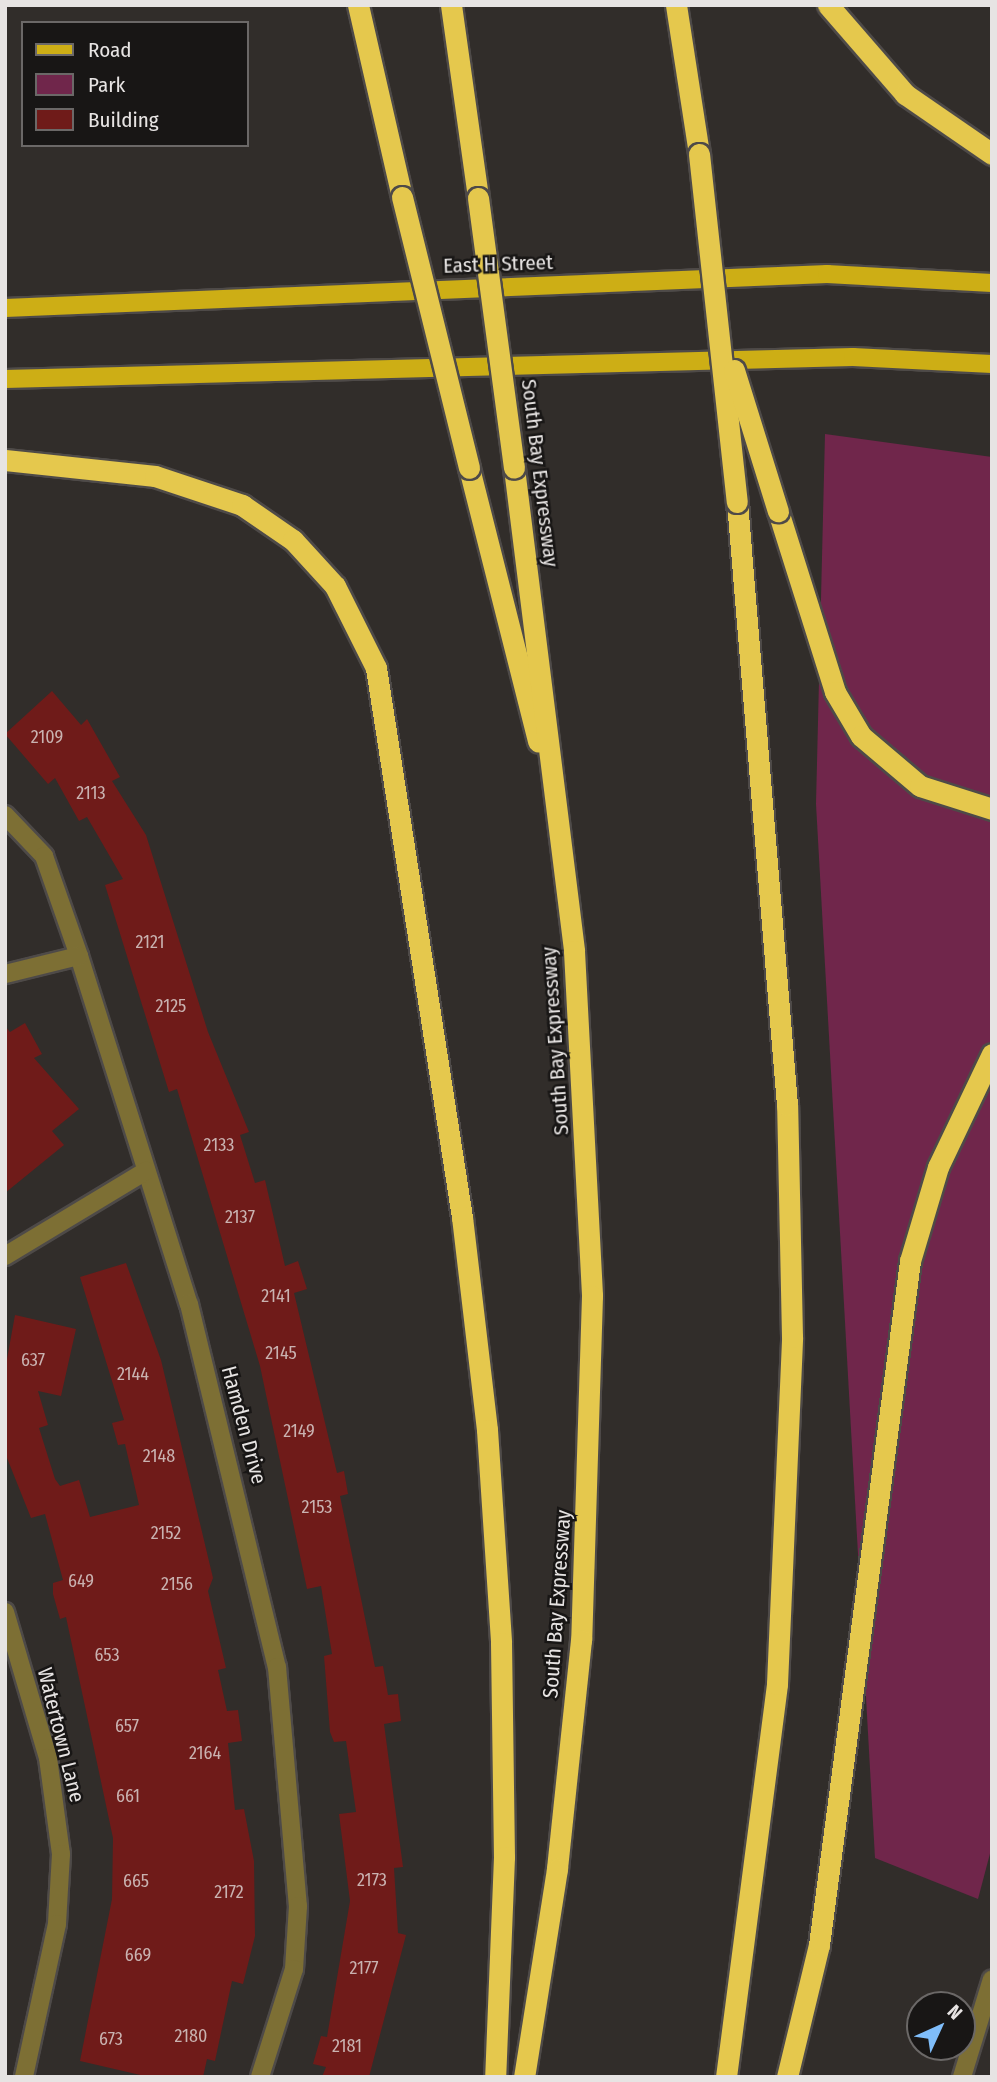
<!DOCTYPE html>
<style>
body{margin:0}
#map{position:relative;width:997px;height:2082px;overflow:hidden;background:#312d2a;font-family:"Fira Sans Condensed",sans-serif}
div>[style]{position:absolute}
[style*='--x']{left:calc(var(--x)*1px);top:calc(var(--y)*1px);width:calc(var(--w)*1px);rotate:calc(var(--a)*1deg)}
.green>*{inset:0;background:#70264b}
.building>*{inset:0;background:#6f1b19}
.roads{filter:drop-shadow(2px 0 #4e4a48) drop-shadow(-2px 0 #4e4a48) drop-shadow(0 2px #4e4a48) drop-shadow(0 -2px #4e4a48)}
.minor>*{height:18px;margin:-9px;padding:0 9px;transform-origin:9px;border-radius:9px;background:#7d6f34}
.major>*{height:18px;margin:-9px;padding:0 9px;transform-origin:9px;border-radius:9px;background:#cdae15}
.highway>*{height:21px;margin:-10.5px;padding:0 10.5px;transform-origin:10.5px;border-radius:10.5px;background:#e5c84d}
.bridges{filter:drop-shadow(2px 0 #4e4a48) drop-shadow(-2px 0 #4e4a48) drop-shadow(0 2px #4e4a48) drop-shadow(0 -2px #4e4a48)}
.highway-bridge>*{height:21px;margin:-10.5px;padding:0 10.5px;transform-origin:10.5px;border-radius:10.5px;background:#e5c84d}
span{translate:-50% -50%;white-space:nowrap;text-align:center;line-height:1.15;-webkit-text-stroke:5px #181615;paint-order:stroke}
.number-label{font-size:18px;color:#c9b2b0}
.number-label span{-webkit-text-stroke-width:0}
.street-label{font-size:21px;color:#e7e4e3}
.frame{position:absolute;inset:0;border:7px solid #e7e4e3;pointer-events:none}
.legend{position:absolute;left:21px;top:21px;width:228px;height:126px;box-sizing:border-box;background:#181615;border:2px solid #6b6867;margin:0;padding:9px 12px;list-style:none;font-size:21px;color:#e7e4e3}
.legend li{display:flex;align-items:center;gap:14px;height:35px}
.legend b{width:35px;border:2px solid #6b6867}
.north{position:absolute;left:906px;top:1991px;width:70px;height:70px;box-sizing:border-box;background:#181615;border:2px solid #6b6867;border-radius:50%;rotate:45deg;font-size:19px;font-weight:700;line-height:28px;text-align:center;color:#e7e4e3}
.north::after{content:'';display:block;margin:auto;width:24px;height:32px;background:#7fbdfa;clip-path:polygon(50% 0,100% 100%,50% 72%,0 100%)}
</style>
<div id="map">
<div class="green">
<i style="clip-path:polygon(825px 434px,992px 457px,992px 1846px,978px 1899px,875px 1858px,816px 804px)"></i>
</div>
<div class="building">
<i style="clip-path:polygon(52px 691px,81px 725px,87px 719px,120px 777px,112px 781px,146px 835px,208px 1032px,249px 1132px,240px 1135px,255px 1183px,265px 1180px,285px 1266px,298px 1261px,307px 1289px,294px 1293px,337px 1473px,344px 1471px,348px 1494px,340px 1496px,375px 1667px,383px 1666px,388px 1695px,398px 1694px,401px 1721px,384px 1724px,403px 1867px,394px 1868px,398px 1933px,406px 1935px,369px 2077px,322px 2077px,326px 2067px,313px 2064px,321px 2036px,327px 2037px,350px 1901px,339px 1814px,356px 1812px,346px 1741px,334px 1742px,330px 1732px,324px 1656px,332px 1654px,321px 1586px,307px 1589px,260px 1366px,177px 1089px,169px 1092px,105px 885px,123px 879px,87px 817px,79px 821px,55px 778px,48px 784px,5px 734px)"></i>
<i style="clip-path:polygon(25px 1023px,42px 1054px,34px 1058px,79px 1109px,52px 1131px,64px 1145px,5px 1193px,5px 1026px,10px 1032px)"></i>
<i style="clip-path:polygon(126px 1263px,161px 1360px,213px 1578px,208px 1591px,226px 1668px,218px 1670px,227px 1711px,238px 1710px,242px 1741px,228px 1743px,235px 1810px,244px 1809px,254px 1861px,255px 1936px,243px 1984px,232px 1981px,215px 2061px,207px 2059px,203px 2077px,149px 2077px,80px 2061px,112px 1899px,113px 1838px,66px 1617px,60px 1619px,53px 1594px,53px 1583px,63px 1580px,45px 1514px,31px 1518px,5px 1453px,5px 1370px,15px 1315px,76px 1329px,61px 1396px,38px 1391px,48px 1425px,39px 1428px,55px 1479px,60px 1486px,79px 1480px,90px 1517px,139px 1505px,125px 1444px,118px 1445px,112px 1423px,124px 1420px,80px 1277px)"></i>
</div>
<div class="roads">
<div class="minor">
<i style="--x:5;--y:815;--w:57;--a:46.4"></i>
<i style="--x:44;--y:856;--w:106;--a:70.7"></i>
<i style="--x:79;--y:956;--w:365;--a:72.5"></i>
<i style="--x:189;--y:1304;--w:374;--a:76.4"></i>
<i style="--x:277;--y:1667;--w:240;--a:85"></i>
<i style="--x:298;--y:1906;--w:63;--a:93.6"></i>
<i style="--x:294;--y:1969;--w:113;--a:107.5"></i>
<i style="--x:5;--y:974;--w:76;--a:-13.7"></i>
<i style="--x:5;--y:1256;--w:165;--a:-31.1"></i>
<i style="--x:5;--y:1612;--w:152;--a:73.6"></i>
<i style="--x:48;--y:1758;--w:97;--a:82.3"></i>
<i style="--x:61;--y:1854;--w:70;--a:93.3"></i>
<i style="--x:57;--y:1924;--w:157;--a:102.2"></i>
<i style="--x:962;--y:2077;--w:102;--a:-73"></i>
</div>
<div class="major">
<i style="--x:5;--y:308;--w:823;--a:-2.37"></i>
<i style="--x:827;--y:274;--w:165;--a:3.1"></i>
<i style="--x:5;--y:379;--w:848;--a:-1.49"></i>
<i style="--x:853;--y:357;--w:139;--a:2.9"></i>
</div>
<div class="highway">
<i style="--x:358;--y:5;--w:197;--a:77.1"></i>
<i style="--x:451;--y:5;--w:195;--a:82"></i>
<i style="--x:676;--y:5;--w:151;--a:81.2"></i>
<i style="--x:828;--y:5;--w:118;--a:49.1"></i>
<i style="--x:905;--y:94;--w:106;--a:34.6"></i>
<i style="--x:5;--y:460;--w:151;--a:6.1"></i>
<i style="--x:155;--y:476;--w:92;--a:18.4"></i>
<i style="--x:242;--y:505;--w:62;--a:34.5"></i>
<i style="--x:293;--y:540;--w:62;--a:47.6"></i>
<i style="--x:335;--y:586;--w:92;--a:63.4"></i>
<i style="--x:376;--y:668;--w:556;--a:81.1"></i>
<i style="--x:462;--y:1217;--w:214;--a:83.3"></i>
<i style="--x:487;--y:1430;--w:213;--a:86.2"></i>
<i style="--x:501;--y:1643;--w:214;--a:89.2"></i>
<i style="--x:504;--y:1857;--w:220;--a:92.3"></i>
<i style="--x:469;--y:468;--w:282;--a:75.8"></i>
<i style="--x:514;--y:468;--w:487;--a:82.9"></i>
<i style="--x:574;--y:951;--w:345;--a:87"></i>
<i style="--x:592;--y:1296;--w:344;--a:91.8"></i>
<i style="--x:581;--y:1640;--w:230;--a:96"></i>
<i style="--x:557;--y:1869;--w:211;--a:99"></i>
<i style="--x:778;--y:511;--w:190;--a:72.5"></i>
<i style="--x:835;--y:692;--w:51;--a:59.4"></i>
<i style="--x:861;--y:736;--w:77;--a:40.3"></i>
<i style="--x:920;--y:786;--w:76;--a:17.7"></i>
<i style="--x:726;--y:2077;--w:396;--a:-82.6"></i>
<i style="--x:777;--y:1684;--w:347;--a:-87.5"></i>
<i style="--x:792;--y:1337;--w:232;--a:-91.2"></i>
<i style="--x:787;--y:1105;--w:605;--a:-94.74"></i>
<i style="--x:787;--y:2077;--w:136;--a:-76.4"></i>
<i style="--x:819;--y:1945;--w:690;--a:-82.42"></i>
<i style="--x:910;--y:1261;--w:98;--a:-73.4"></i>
<i style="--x:938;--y:1167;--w:125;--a:-64.5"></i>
</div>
</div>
<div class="bridges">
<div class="highway-bridge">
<i style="--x:699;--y:154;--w:350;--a:83.8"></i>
<i style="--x:402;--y:197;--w:279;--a:76.1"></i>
<i style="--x:478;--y:198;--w:272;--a:82.4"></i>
<i style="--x:734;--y:370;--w:148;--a:72.7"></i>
</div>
</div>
<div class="number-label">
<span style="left:47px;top:737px">2109</span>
<span style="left:91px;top:793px">2113</span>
<span style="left:150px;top:942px">2121</span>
<span style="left:171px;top:1006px">2125</span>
<span style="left:219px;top:1145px">2133</span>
<span style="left:240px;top:1217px">2137</span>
<span style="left:276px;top:1296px">2141</span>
<span style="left:281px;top:1353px">2145</span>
<span style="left:33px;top:1360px">637</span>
<span style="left:133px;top:1374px">2144</span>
<span style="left:299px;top:1431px">2149</span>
<span style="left:159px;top:1456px">2148</span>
<span style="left:317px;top:1507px">2153</span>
<span style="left:166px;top:1533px">2152</span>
<span style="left:81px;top:1581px">649</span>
<span style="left:177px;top:1584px">2156</span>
<span style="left:107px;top:1655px">653</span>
<span style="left:127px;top:1726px">657</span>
<span style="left:205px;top:1753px">2164</span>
<span style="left:128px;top:1796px">661</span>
<span style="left:372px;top:1880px">2173</span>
<span style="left:136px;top:1881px">665</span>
<span style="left:229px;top:1892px">2172</span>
<span style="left:138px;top:1955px">669</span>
<span style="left:364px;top:1968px">2177</span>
<span style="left:191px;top:2036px">2180</span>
<span style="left:111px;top:2039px">673</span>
<span style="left:347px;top:2046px">2181</span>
</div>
<div class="street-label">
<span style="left:498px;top:264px;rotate:-2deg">East H Street</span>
<span style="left:540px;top:473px;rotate:83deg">South Bay Expressway</span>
<span style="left:555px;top:1041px;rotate:-94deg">South Bay Expressway</span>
<span style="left:244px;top:1425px;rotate:75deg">Hamden Drive</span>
<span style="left:557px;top:1604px;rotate:-86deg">South Bay Expressway</span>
<span style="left:61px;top:1735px;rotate:76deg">Watertown Lane</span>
</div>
<div class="frame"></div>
<ul class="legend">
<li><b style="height:9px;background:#cdae15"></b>Road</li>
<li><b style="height:19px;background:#70264b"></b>Park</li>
<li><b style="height:19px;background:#6f1b19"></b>Building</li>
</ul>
<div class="north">N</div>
</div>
